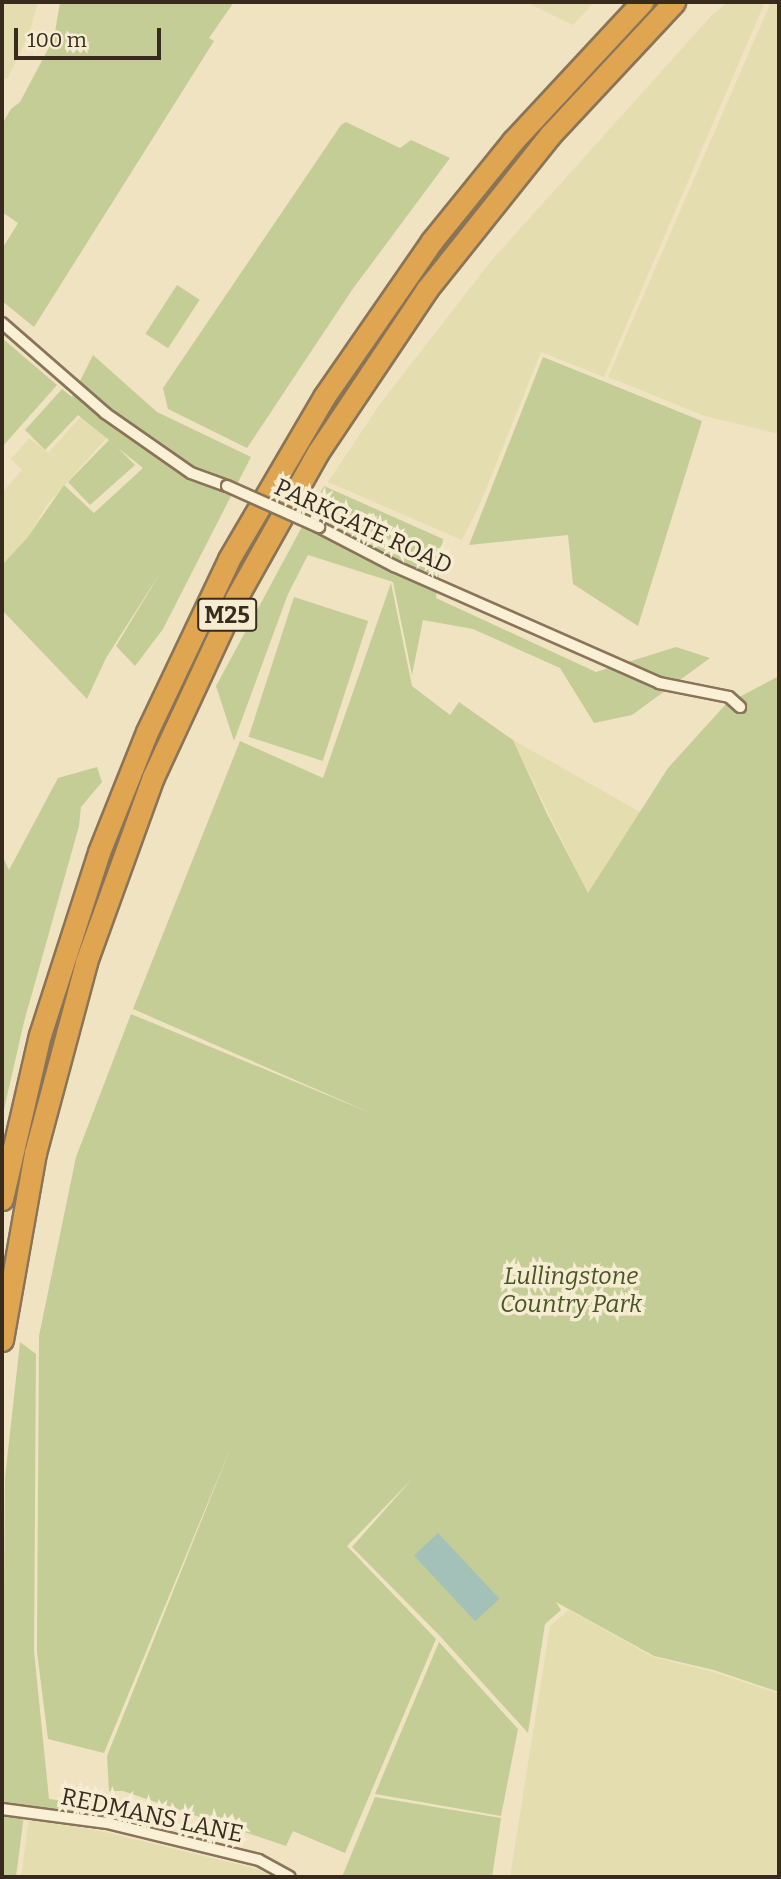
<!DOCTYPE html>
<style>
body{margin:0}
#map{position:relative;width:781px;height:1879px;overflow:hidden;background:#efe3c2;font-family:Bitter,serif}
div>[style]{position:absolute}
[style*='--x']{left:calc(var(--x)*1px);top:calc(var(--y)*1px);width:calc(var(--w)*1px);rotate:calc(var(--a)*1deg)}
.farmland>*{inset:0;background:#e4ddaf}
.green>*{inset:0;background:#c5cd96;transform-origin:0 0}
.water>*{inset:0;background:#a4c1b9;transform-origin:0 0}
.roads{filter:drop-shadow(2px 0 #897459) drop-shadow(-2px 0 #897459) drop-shadow(0 2px #897459) drop-shadow(0 -2px #897459)}
.street>*{height:10px;margin:-5px;padding:0 5px;transform-origin:5px;border-radius:5px;background:#f9f0d5}
.highway>*{height:21px;margin:-10.5px;padding:0 10.5px;transform-origin:10.5px;border-radius:10.5px;background:#dfa551}
.bridges{filter:drop-shadow(2px 0 #897459) drop-shadow(-2px 0 #897459) drop-shadow(0 2px #897459) drop-shadow(0 -2px #897459)}
.street-bridge>*{height:10px;margin:-5px;padding:0 5px;transform-origin:5px;border-radius:5px;background:#f9f0d5}
span{translate:-50% -50%;white-space:nowrap;text-align:center;line-height:1.15;-webkit-text-stroke:7px #f6ecd2;paint-order:stroke}
.shield-label span{padding:2px 5px;background:#f6ecd2;border:2px solid;border-radius:5px;-webkit-text-stroke-width:0}
.shield-label{font-size:23px;color:#382b1d;font-weight:700}
.street-label{font-size:24px;color:#382b1d}
.park-label{font-size:24px;color:#475524;font-style:italic}
.frame{position:absolute;inset:0;border:4px solid #382b1d;pointer-events:none}
.scale{position:absolute;left:14px;top:28px;width:147px;height:32px;box-sizing:border-box;border:4px solid #382b1d;border-top:0;padding-left:9px;font-size:21px;line-height:24px;white-space:nowrap;color:#382b1d;-webkit-text-stroke:5px #f6ecd2;paint-order:stroke}
</style>
<div id="map">
<div class="farmland">
<i style="clip-path:polygon(2px 2px,38px 2px,29px 34px,7px 79px,2px 76px)"></i>
<i style="clip-path:polygon(526px 2px,594px 2px,573px 25px)"></i>
<i style="clip-path:polygon(728px 2px,765px 2px,604px 377px,541px 352px,480px 504px,462px 540px,328px 482px,380px 404px,491px 261px,713px 14px)"></i>
<i style="clip-path:polygon(771px 2px,779px 2px,779px 434px,705px 416px,608px 377px)"></i>
<i style="clip-path:polygon(86px 411px,109px 435px,47px 505px,27px 538px,2px 565px,2px 493px,22px 470px,11px 459px,29px 438px,48px 453px)"></i>
<i style="clip-path:polygon(513px 740px,640px 812px,588px 894px)"></i>
<i style="clip-path:polygon(569px 1610px,653px 1657px,713px 1672px,779px 1694px,779px 1877px,510px 1877px,550px 1626px)"></i>
<i style="clip-path:polygon(29px 1818px,105px 1832px,257px 1869px,272px 1877px,21px 1877px)"></i>
</div>
<div class="green">
<i style="clip-path:polygon(60px 2px,234px 2px,209px 38px,214px 41px,34px 327px,2px 301px,2px 249px,18px 223px,2px 212px,2px 124px,11px 109px,20px 102px,54px 38px)"></i>
<i style="clip-path:polygon(346px 122px,400px 148px,411px 140px,450px 158px,352px 290px,247px 448px,168px 409px,163px 388px,341px 125px)"></i>
<i style="left:177px;top:285px;width:27px;height:58px;rotate:33deg"></i>
<i style="clip-path:polygon(2px 338px,57px 385px,2px 447px)"></i>
<i style="clip-path:polygon(93px 355px,157px 412px,251px 457px,163px 629px,135px 666px,116px 646px,162px 570px,106px 658px,87px 699px,2px 610px,2px 565px,27px 538px,64px 485px,94px 513px,143px 468px,118px 448px,135px 465px,90px 505px,68px 482px,109px 440px,78px 415px,45px 450px,25px 430px,62px 389px,72px 397px)"></i>
<i style="clip-path:polygon(543px 357px,702px 421px,638px 626px,573px 584px,568px 535px,469px 545px)"></i>
<i style="clip-path:polygon(324px 486px,443px 539px,436px 598px,596px 672px,676px 647px,710px 658px,632px 715px,594px 723px,560px 668px,473px 629px,423px 620px,412px 675px,393px 582px,308px 555px,288px 594px,234px 741px,216px 686px)"></i>
<i style="clip-path:polygon(391px 583px,412px 686px,450px 715px,459px 702px,513px 740px,547px 814px,588px 893px,668px 768px,726px 704px,779px 676px,779px 1692px,714px 1670px,654px 1656px,556px 1602px,561px 1610px,545px 1624px,528px 1733px,440px 1636px,352px 1547px,413px 1478px,347px 1546px,436px 1639px,345px 1853px,293px 1831px,286px 1846px,123px 1791px,109px 1791px,107px 1756px,233px 1442px,104px 1753px,48px 1739px,37px 1652px,39px 1336px,76px 1157px,131px 1014px,373px 1114px,133px 1009px,240px 741px,323px 778px)"></i>
<i style="left:294px;top:597px;width:78px;height:147px;rotate:18deg"></i>
<i style="clip-path:polygon(97px 767px,102px 782px,81px 807px,79px 826px,24px 1022px,2px 1118px,2px 855px,9px 870px,58px 778px)"></i>
<i style="clip-path:polygon(20px 1342px,36px 1354px,34px 1651px,49px 1799px,82px 1803px,83px 1814px,2px 1803px,5px 1478px)"></i>
<i style="clip-path:polygon(439px 1642px,518px 1729px,501px 1816px,375px 1794px)"></i>
<i style="clip-path:polygon(375px 1797px,501px 1818px,492px 1877px,342px 1877px)"></i>
<i style="clip-path:polygon(24px 1815px,16px 1877px,2px 1877px,2px 1816px)"></i>
</div>
<div class="water">
<i style="left:438px;top:1533px;width:90px;height:33px;rotate:47deg"></i>
</div>
<div class="roads">
<div class="street">
<i style="--x:2;--y:323;--w:137;--a:41.1"></i>
<i style="--x:105;--y:413;--w:105;--a:34.9"></i>
<i style="--x:191;--y:473;--w:38;--a:20"></i>
<i style="--x:319;--y:527;--w:85;--a:27.5"></i>
<i style="--x:394;--y:566;--w:290;--a:23.8"></i>
<i style="--x:659;--y:683;--w:71;--a:11.3"></i>
<i style="--x:729;--y:697;--w:15;--a:42"></i>
<i style="--x:2;--y:1809;--w:106;--a:7.6"></i>
<i style="--x:107;--y:1823;--w:156;--a:13.7"></i>
<i style="--x:259;--y:1860;--w:35;--a:29"></i>
</div>
<div class="highway">
<i style="--x:2;--y:1199;--w:168;--a:-77"></i>
<i style="--x:40;--y:1035;--w:192;--a:-72.1"></i>
<i style="--x:99;--y:852;--w:129;--a:-68.2"></i>
<i style="--x:147;--y:732;--w:191;--a:-64.6"></i>
<i style="--x:229;--y:559;--w:188;--a:-59.6"></i>
<i style="--x:324;--y:397;--w:190;--a:-55.3"></i>
<i style="--x:432;--y:241;--w:129;--a:-51"></i>
<i style="--x:513;--y:141;--w:190;--a:-47.1"></i>
<i style="--x:2;--y:1340;--w:190;--a:-80"></i>
<i style="--x:35;--y:1153;--w:198;--a:-75"></i>
<i style="--x:86;--y:962;--w:197;--a:-70.1"></i>
<i style="--x:153;--y:777;--w:197;--a:-65.1"></i>
<i style="--x:236;--y:598;--w:167;--a:-60.7"></i>
<i style="--x:318;--y:452;--w:196;--a:-56.2"></i>
<i style="--x:427;--y:289;--w:197;--a:-51.4"></i>
<i style="--x:550;--y:135;--w:182;--a:-47"></i>
</div>
</div>
<div class="bridges">
<div class="street-bridge">
<i style="--x:227;--y:486;--w:101;--a:24"></i>
</div>
</div>
<div class="shield-label">
<span style="left:227px;top:615px">M25</span>
</div>
<div class="street-label">
<span style="left:363px;top:527px;rotate:25deg">PARKGATE ROAD</span>
<span style="left:152px;top:1816px;rotate:12deg">REDMANS LANE</span>
</div>
<div class="park-label">
<span style="left:571px;top:1291px">Lullingstone<br>Country Park</span>
</div>
<div class="frame"></div>
<div class="scale">100 m</div>
</div>
